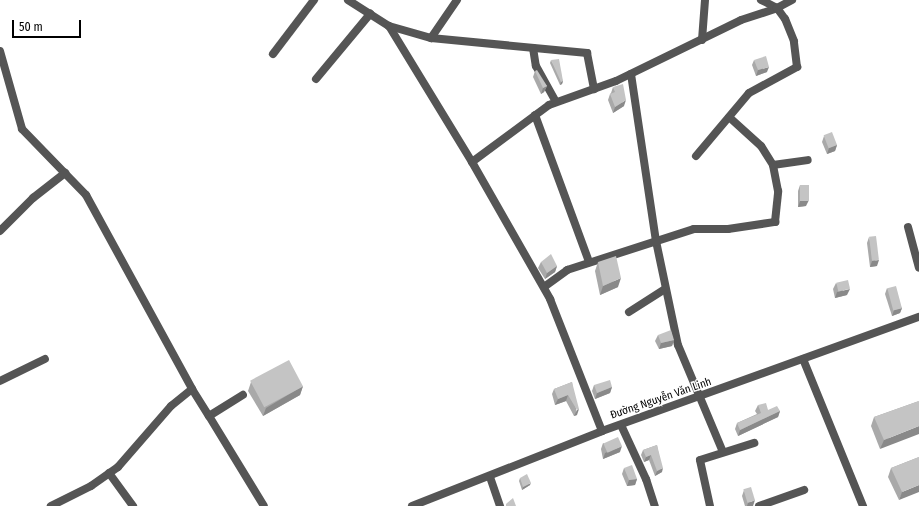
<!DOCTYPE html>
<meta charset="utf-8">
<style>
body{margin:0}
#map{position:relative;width:919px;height:506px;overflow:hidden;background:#fff;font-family:"Fira Sans Condensed",sans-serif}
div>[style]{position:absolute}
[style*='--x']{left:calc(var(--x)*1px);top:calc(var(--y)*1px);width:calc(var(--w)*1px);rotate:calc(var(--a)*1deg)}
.minor>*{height:8px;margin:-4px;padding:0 4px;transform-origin:4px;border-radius:4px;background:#555}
.tertiary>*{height:8px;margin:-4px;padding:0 4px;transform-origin:4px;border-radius:4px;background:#555}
.wall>*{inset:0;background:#a9a9a9}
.shaded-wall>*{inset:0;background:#898989}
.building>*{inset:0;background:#c4c4c4;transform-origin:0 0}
span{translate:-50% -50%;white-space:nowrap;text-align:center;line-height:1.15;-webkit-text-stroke:3px #fff;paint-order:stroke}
.street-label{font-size:11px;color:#000}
.scale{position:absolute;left:12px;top:20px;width:69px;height:18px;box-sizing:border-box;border:2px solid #000;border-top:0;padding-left:5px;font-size:12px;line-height:14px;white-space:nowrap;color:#000;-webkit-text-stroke:3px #fff;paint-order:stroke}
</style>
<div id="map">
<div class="minor">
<i style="--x:348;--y:0;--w:49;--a:32.4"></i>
<i style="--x:389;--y:26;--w:159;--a:58.6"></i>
<i style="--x:472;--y:162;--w:96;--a:-36.5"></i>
<i style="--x:549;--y:105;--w:71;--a:-19.7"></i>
<i style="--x:616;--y:81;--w:139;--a:-26"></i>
<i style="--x:741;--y:20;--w:38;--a:-18"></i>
<i style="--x:777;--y:8;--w:18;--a:-153"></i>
<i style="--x:389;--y:26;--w:44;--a:15.9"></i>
<i style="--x:431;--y:38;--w:157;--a:5.5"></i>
<i style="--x:587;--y:53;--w:37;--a:79"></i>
<i style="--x:431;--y:38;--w:46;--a:-55.6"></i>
<i style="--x:702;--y:40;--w:40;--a:-85.7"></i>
<i style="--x:533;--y:48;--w:18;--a:81"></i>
<i style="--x:536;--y:66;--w:41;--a:60.9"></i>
<i style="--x:0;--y:51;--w:81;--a:74.2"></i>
<i style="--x:22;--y:129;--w:92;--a:45.9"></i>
<i style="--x:86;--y:195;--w:221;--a:61.3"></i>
<i style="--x:192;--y:389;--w:27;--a:141"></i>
<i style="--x:171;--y:406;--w:81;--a:131"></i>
<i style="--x:118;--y:467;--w:33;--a:145"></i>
<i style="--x:91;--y:486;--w:45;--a:153.4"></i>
<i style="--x:273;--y:54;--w:68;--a:-52.8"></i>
<i style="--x:631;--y:74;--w:169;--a:81.5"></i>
<i style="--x:656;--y:241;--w:106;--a:78.1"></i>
<i style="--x:678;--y:345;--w:116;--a:67.2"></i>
<i style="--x:316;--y:79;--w:85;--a:-50.3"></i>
<i style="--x:535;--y:115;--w:157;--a:69.8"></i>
<i style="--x:696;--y:156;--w:82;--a:-49.9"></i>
<i style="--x:749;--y:93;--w:55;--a:-28.4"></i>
<i style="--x:797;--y:67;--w:26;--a:-97"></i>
<i style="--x:794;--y:41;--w:24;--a:-112"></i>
<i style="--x:785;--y:19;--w:14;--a:-126"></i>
<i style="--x:777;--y:8;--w:17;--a:-28"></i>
<i style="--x:773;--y:165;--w:35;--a:-8"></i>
<i style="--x:908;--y:227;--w:42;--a:75"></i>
<i style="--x:0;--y:231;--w:47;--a:-45"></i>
<i style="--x:33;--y:198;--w:41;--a:-38"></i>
<i style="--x:544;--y:287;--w:29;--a:-36"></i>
<i style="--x:567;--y:270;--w:133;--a:-17.9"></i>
<i style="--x:694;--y:229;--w:34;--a:0"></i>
<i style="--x:728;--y:229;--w:48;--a:-8.5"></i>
<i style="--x:775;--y:222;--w:31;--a:-84"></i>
<i style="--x:778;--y:191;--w:26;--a:-101"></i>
<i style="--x:773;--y:165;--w:22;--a:-122"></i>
<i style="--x:761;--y:146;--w:43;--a:-137.8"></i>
<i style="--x:629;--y:312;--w:43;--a:-32.6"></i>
<i style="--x:803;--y:359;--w:159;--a:67.8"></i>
<i style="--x:0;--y:381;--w:50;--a:-26.1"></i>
<i style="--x:192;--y:389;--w:32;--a:58"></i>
<i style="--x:209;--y:416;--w:40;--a:-32"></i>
<i style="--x:209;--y:416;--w:105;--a:58.6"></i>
<i style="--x:621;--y:425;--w:60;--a:65.2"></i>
<i style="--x:646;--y:479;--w:28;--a:72"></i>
<i style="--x:109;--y:473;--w:41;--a:54"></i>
<i style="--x:490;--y:477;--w:31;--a:71"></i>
<i style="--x:710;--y:506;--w:47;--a:-102.3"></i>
<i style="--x:700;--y:460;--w:57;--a:-17.5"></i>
<i style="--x:759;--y:506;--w:48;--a:-19.6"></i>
</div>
<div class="tertiary">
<i style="--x:472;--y:162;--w:158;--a:60.3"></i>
<i style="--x:550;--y:299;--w:142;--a:68.5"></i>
<i style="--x:412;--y:506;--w:204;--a:-21.5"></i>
<i style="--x:602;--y:431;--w:337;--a:-19.8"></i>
</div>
<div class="wall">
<i style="clip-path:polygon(551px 60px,563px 81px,562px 84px,560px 85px,550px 63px)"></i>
<i style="clip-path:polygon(754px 60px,767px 72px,756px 76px,752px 65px)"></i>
<i style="clip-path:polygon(535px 71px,547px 86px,544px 92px,541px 94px,533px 77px)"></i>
<i style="clip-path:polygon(613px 87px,624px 106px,613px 113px,608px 100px,610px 94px,611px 93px)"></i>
<i style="clip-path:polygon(824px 136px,837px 145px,835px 151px,827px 154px,822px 142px)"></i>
<i style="clip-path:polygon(800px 185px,806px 206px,798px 207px,798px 191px)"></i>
<i style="clip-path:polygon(869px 237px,877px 266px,870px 267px,867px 243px)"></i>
<i style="clip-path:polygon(541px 262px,557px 266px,555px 272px,545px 279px,538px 268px)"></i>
<i style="clip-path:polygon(598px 262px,618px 287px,600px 295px,595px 271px)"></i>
<i style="clip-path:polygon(836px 283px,847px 295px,835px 298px,833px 289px)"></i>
<i style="clip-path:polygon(887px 288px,902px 308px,900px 313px,892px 316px,885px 294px)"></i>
<i style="clip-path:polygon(658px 335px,674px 340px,672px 346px,659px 349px,655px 341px)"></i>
<i style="clip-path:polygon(251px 382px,303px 386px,300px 395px,263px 416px,248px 391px)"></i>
<i style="clip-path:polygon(572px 382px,577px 415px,574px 416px,566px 401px,555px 405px,552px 394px,554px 389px)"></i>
<i style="clip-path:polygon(594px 385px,612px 387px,610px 393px,595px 399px,592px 391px)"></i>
<i style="clip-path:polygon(919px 401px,880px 449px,871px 426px,874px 417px)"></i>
<i style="clip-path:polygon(758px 405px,768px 410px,780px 411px,778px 417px,738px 436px,735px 429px,737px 423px,757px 414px,755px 411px)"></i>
<i style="clip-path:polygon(603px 443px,620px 452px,603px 459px,601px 449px)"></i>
<i style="clip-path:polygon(657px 445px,662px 472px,655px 476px,649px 460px,644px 462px,641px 455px,643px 450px)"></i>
<i style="clip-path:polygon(919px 457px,899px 500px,888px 477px,891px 468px)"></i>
<i style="clip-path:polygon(624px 468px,637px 479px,635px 485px,627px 486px,622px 474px)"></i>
<i style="clip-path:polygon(520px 478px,530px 485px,522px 490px,519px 481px)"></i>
<i style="clip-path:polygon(744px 490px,753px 506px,745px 506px,742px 496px)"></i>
</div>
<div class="shaded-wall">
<i style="clip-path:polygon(769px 67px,767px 72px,756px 76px,758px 70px)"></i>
<i style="clip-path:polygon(563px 81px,562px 84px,560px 85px,561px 82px)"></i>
<i style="clip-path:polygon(547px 86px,544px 92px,541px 94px,543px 88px)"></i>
<i style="clip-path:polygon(626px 100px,624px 106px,613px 113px,615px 107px)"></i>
<i style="clip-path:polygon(837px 145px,835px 151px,827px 154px,829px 148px)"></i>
<i style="clip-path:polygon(809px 200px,806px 206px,798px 207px,800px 201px)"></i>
<i style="clip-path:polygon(879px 260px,877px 266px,870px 267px,872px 261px)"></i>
<i style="clip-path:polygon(557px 266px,555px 272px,545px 279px,547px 273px)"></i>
<i style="clip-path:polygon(621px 278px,618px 287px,600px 295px,603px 286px)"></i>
<i style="clip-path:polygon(850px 289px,847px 295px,835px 298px,837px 292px)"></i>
<i style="clip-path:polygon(902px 308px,900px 313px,892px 316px,894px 310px)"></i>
<i style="clip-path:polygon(674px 340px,672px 346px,659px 349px,661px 343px)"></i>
<i style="clip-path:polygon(303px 386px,300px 395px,263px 416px,266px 408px)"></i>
<i style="clip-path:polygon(612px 387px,610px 393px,595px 399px,597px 393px)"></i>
<i style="clip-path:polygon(568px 395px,566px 401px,555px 405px,558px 399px)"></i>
<i style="clip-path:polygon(579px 409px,577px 415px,574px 416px,577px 410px)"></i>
<i style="clip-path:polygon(780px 411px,778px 417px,738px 436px,740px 430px)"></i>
<i style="clip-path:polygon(919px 426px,919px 434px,880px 449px,884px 440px)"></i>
<i style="clip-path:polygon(622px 446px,620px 452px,603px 459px,605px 453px)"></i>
<i style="clip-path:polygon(651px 455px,649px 460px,644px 462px,646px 457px)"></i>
<i style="clip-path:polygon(663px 468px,662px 472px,655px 476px,657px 471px)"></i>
<i style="clip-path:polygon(637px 479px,635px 485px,627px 486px,629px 480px)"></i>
<i style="clip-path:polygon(531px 483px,530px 485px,522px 490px,523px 487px)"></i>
<i style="clip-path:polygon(919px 485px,919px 492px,899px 500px,902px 492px)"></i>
<i style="clip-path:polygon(755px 500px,753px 506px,747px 506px,748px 503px)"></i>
</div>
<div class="building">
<i style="clip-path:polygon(766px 56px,769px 67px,758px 70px,754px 60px)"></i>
<i style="clip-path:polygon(559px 59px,563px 81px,561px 82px,551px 60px)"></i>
<i style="clip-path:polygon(537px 70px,547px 86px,543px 88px,535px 71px)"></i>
<i style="clip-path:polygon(623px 84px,626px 100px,615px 107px,610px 94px,615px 92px,613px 87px)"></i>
<i style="left:832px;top:132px;width:14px;height:9px;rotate:69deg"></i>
<i style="left:800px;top:185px;width:9px;height:16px"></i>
<i style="left:876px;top:236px;width:24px;height:7px;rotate:83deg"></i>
<i style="clip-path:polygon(551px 254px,557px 266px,547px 273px,541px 262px)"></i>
<i style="clip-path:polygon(616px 256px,621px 278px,603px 286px,598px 262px)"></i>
<i style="left:848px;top:280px;width:9px;height:12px;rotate:77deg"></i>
<i style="left:896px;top:286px;width:23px;height:9px;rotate:75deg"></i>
<i style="clip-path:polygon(671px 330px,674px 340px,661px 343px,658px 335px)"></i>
<i style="left:289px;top:360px;width:30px;height:44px;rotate:62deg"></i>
<i style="clip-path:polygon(610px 380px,612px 387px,597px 393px,594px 385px)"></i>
<i style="clip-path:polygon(572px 382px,579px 409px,577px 410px,568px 395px,558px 399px,554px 389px)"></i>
<i style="clip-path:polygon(919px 401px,919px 426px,884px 440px,874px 417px)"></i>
<i style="clip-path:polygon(766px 403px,768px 410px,777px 406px,780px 411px,740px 430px,737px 423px,761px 413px,758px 405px)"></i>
<i style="left:618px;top:437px;width:10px;height:16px;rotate:66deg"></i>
<i style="clip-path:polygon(657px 445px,663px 468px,657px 471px,651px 455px,646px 457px,643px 450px)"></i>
<i style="clip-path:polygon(919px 457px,919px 485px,902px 492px,891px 468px)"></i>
<i style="clip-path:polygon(632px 465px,637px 479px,629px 480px,624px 468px)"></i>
<i style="clip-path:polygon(527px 474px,531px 483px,523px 487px,520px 478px)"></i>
<i style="left:751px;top:487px;width:14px;height:8px;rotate:73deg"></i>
<i style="clip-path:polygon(513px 498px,516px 506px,506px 506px,506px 504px)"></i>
</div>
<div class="street-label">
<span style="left:661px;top:399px;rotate:-19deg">Đường Nguyễn Văn Linh</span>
</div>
<div class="scale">50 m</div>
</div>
